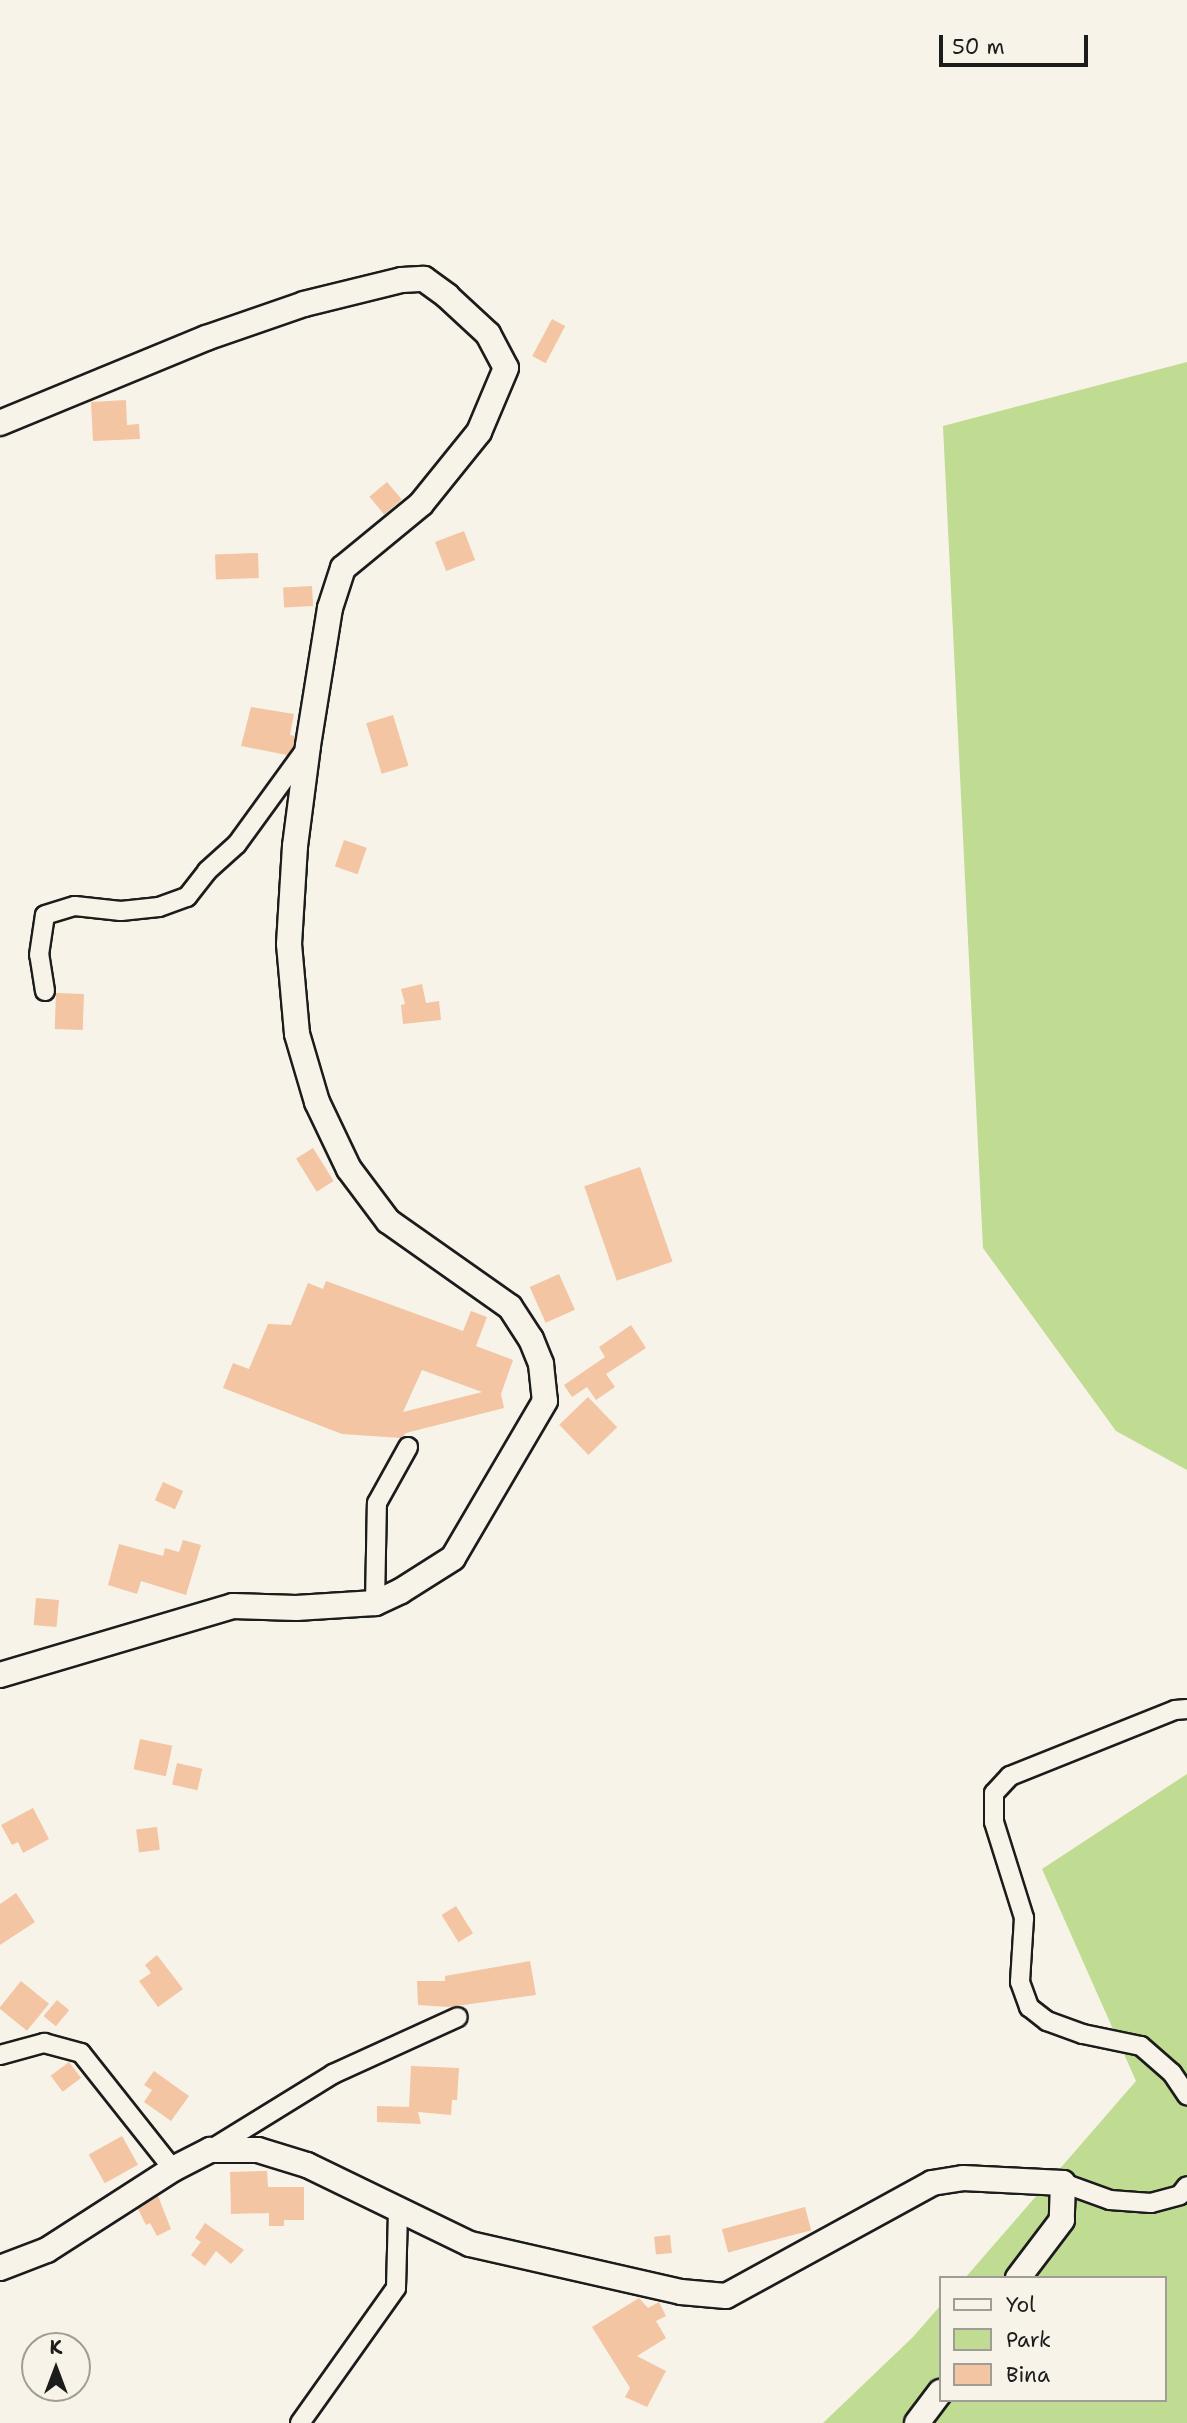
<!DOCTYPE html>
<style>
body{margin:0}
#map{position:relative;width:1187px;height:2423px;overflow:hidden;background:#f7f3e8;font-family:"Shantell Sans",sans-serif}
div>[style]{position:absolute}
[style*='--x']{left:calc(var(--x)*1px);top:calc(var(--y)*1px);width:calc(var(--w)*1px);rotate:calc(var(--a)*1deg)}
.green>*{inset:0;background:#c0db92}
.building>*{inset:0;background:#f3c5a3;transform-origin:0 0}
.roads{filter:drop-shadow(2px 0 #1c1c1c) drop-shadow(-2px 0 #1c1c1c) drop-shadow(0 2px #1c1c1c) drop-shadow(0 -2px #1c1c1c)}
.street>*{height:18px;margin:-9px;padding:0 9px;transform-origin:9px;border-radius:9px;background:#f7f3e8}
.secondary>*{height:24px;margin:-12px;padding:0 12px;transform-origin:12px;border-radius:12px;background:#f7f3e8}
span{translate:-50% -50%;white-space:nowrap;text-align:center;line-height:1.15;-webkit-text-stroke:5px #f7f3e8;paint-order:stroke}
.legend{position:absolute;left:939px;top:2276px;width:228px;height:126px;box-sizing:border-box;background:#f7f3e8;border:2px solid #9f9d96;margin:0;padding:9px 12px;list-style:none;font-size:21px;color:#1c1c1c}
.legend li{display:flex;align-items:center;gap:14px;height:35px}
.legend b{width:35px;border:2px solid #9f9d96}
.north{position:absolute;left:21px;top:2332px;width:70px;height:70px;box-sizing:border-box;background:#f7f3e8;border:2px solid #9f9d96;border-radius:50%;rotate:0deg;font-size:19px;font-weight:700;line-height:28px;text-align:center;color:#1c1c1c}
.north::after{content:'';display:block;margin:auto;width:24px;height:32px;background:#1c1c1c;clip-path:polygon(50% 0,100% 100%,50% 72%,0 100%)}
.scale{position:absolute;left:939px;top:35px;width:149px;height:32px;box-sizing:border-box;border:4px solid #1c1c1c;border-top:0;padding-left:9px;font-size:21px;line-height:24px;white-space:nowrap;color:#1c1c1c;-webkit-text-stroke:5px #f7f3e8;paint-order:stroke}
</style>
<div id="map">
<div class="green">
<i style="clip-path:polygon(1187px 362px,1187px 1470px,1116px 1431px,983px 1248px,943px 426px)"></i>
<i style="clip-path:polygon(1187px 1774px,1187px 2423px,823px 2423px,913px 2337px,940px 2306px,940px 2400px,1164px 2400px,1164px 2278px,965px 2278px,1136px 2081px,1042px 1869px)"></i>
</div>
<div class="building">
<i style="left:552px;top:319px;width:15px;height:42px;rotate:28deg"></i>
<i style="clip-path:polygon(126px 400px,127px 425px,139px 424px,140px 439px,93px 441px,91px 402px)"></i>
<i style="left:387px;top:482px;width:23px;height:23px;rotate:50deg"></i>
<i style="left:464px;top:531px;width:31px;height:31px;rotate:69deg"></i>
<i style="left:258px;top:553px;width:25px;height:43px;rotate:88deg"></i>
<i style="left:312px;top:586px;width:20px;height:29px;rotate:87deg"></i>
<i style="clip-path:polygon(251px 707px,294px 714px,290px 735px,295px 736px,293px 748px,287px 755px,241px 746px)"></i>
<i style="left:393px;top:715px;width:53px;height:28px;rotate:73deg"></i>
<i style="left:344px;top:840px;width:24px;height:28px;rotate:19deg"></i>
<i style="clip-path:polygon(422px 984px,426px 1003px,439px 1001px,441px 1020px,403px 1024px,401px 1005px,405px 1004px,401px 989px)"></i>
<i style="left:56px;top:993px;width:28px;height:36px;rotate:2deg"></i>
<i style="left:313px;top:1148px;width:39px;height:20px;rotate:58deg"></i>
<i style="left:640px;top:1167px;width:100px;height:59px;rotate:71deg"></i>
<i style="left:559px;top:1274px;width:39px;height:32px;rotate:66deg"></i>
<i style="clip-path:polygon(evenodd,326px 1281px,463px 1331px,471px 1311px,487px 1317px,476px 1346px,513px 1360px,501px 1394px,504px 1408px,406px 1433px,401px 1438px,342px 1434px,223px 1388px,233px 1363px,249px 1369px,268px 1324px,291px 1325px,308px 1283px,323px 1289px,326px 1281px,422px 1370px,482px 1392px,403px 1412px,422px 1370px)"></i>
<i style="clip-path:polygon(631px 1325px,646px 1348px,606px 1374px,615px 1387px,596px 1400px,587px 1387px,572px 1397px,564px 1385px,605px 1357px,599px 1347px)"></i>
<i style="left:588px;top:1397px;width:42px;height:40px;rotate:46deg"></i>
<i style="left:163px;top:1482px;width:22px;height:20px;rotate:24deg"></i>
<i style="clip-path:polygon(183px 1540px,201px 1545px,186px 1595px,141px 1581px,137px 1594px,108px 1585px,119px 1544px,163px 1556px,165px 1548px,179px 1552px)"></i>
<i style="left:36px;top:1598px;width:23px;height:27px;rotate:5deg"></i>
<i style="left:140px;top:1739px;width:33px;height:31px;rotate:12deg"></i>
<i style="left:177px;top:1763px;width:26px;height:22px;rotate:13deg"></i>
<i style="clip-path:polygon(33px 1808px,49px 1839px,23px 1853px,18px 1842px,12px 1845px,1px 1825px)"></i>
<i style="left:157px;top:1827px;width:23px;height:21px;rotate:83deg"></i>
<i style="clip-path:polygon(16px 1893px,35px 1922px,0 1945px,0 1904px)"></i>
<i style="left:456px;top:1906px;width:32px;height:17px;rotate:58deg"></i>
<i style="clip-path:polygon(157px 1955px,183px 1989px,158px 2007px,139px 1981px,151px 1973px,145px 1965px)"></i>
<i style="clip-path:polygon(530px 1961px,536px 1995px,449px 2007px,418px 2005px,417px 1981px,445px 1981px,445px 1976px)"></i>
<i style="left:21px;top:1981px;width:36px;height:35px;rotate:39deg"></i>
<i style="left:57px;top:2000px;width:16px;height:21px;rotate:40deg"></i>
<i style="left:69px;top:2062px;width:20px;height:23px;rotate:53deg"></i>
<i style="clip-path:polygon(411px 2066px,459px 2068px,457px 2100px,452px 2100px,451px 2115px,418px 2112px,421px 2124px,377px 2122px,377px 2106px,409px 2107px)"></i>
<i style="clip-path:polygon(154px 2071px,189px 2096px,171px 2121px,144px 2102px,152px 2090px,144px 2085px)"></i>
<i style="left:122px;top:2136px;width:33px;height:38px;rotate:61deg"></i>
<i style="clip-path:polygon(267px 2171px,268px 2187px,304px 2187px,304px 2220px,284px 2220px,284px 2226px,269px 2226px,269px 2213px,231px 2214px,230px 2172px)"></i>
<i style="clip-path:polygon(158px 2196px,171px 2229px,157px 2236px,150px 2223px,146px 2225px,138px 2209px)"></i>
<i style="left:805px;top:2207px;width:24px;height:86px;rotate:75deg"></i>
<i style="clip-path:polygon(205px 2223px,244px 2250px,231px 2264px,216px 2251px,205px 2266px,191px 2255px,201px 2242px,195px 2238px)"></i>
<i style="left:670px;top:2235px;width:18px;height:16px;rotate:84deg"></i>
<i style="clip-path:polygon(639px 2298px,648px 2308px,659px 2302px,666px 2316px,656px 2321px,666px 2338px,637px 2356px,666px 2371px,647px 2407px,625px 2397px,630px 2388px,592px 2327px)"></i>
</div>
<div class="roads">
<div class="street">
<i style="--x:45;--y:991;--w:36;--a:-99"></i>
<i style="--x:39;--y:955;--w:40;--a:-81.5"></i>
<i style="--x:45;--y:915;--w:31;--a:-17"></i>
<i style="--x:75;--y:906;--w:46;--a:6.2"></i>
<i style="--x:121;--y:911;--w:38;--a:-6"></i>
<i style="--x:159;--y:907;--w:30;--a:-20"></i>
<i style="--x:187;--y:897;--w:33;--a:-52"></i>
<i style="--x:207;--y:871;--w:40;--a:-42"></i>
<i style="--x:237;--y:844;--w:117;--a:-54"></i>
<i style="--x:375;--y:1603;--w:100;--a:-88.9"></i>
<i style="--x:377;--y:1503;--w:64;--a:-61"></i>
<i style="--x:1187;--y:1709;--w:12;--a:175"></i>
<i style="--x:1175;--y:1710;--w:178;--a:158.2"></i>
<i style="--x:1010;--y:1776;--w:23;--a:133"></i>
<i style="--x:994;--y:1793;--w:29;--a:90"></i>
<i style="--x:994;--y:1822;--w:101;--a:72.6"></i>
<i style="--x:1024;--y:1918;--w:64;--a:93.6"></i>
<i style="--x:1020;--y:1982;--w:27;--a:70"></i>
<i style="--x:1029;--y:2007;--w:23;--a:38"></i>
<i style="--x:1047;--y:2021;--w:38;--a:20"></i>
<i style="--x:1083;--y:2034;--w:59;--a:11.7"></i>
<i style="--x:1141;--y:2046;--w:41;--a:41.1"></i>
<i style="--x:1172;--y:2073;--w:27;--a:56"></i>
<i style="--x:0;--y:2055;--w:46;--a:-15.3"></i>
<i style="--x:44;--y:2043;--w:38;--a:15"></i>
<i style="--x:81;--y:2053;--w:148;--a:51.6"></i>
<i style="--x:210;--y:2150;--w:145;--a:-31.7"></i>
<i style="--x:333;--y:2074;--w:137;--a:-24.5"></i>
<i style="--x:1063;--y:2183;--w:50;--a:19.9"></i>
<i style="--x:1110;--y:2200;--w:41;--a:4.2"></i>
<i style="--x:1151;--y:2203;--w:30;--a:-15"></i>
<i style="--x:1180;--y:2195;--w:11;--a:-52"></i>
<i style="--x:300;--y:2423;--w:166;--a:-54.6"></i>
<i style="--x:396;--y:2288;--w:78;--a:-88.5"></i>
</div>
<div class="secondary">
<i style="--x:0;--y:423;--w:223;--a:-22.4"></i>
<i style="--x:206;--y:338;--w:104;--a:-19.1"></i>
<i style="--x:304;--y:304;--w:101;--a:-13.8"></i>
<i style="--x:402;--y:280;--w:22;--a:-3"></i>
<i style="--x:424;--y:279;--w:29;--a:36"></i>
<i style="--x:447;--y:296;--w:56;--a:42.8"></i>
<i style="--x:488;--y:334;--w:38;--a:62"></i>
<i style="--x:506;--y:368;--w:69;--a:112.9"></i>
<i style="--x:479;--y:432;--w:92;--a:128.9"></i>
<i style="--x:421;--y:504;--w:101;--a:140.6"></i>
<i style="--x:343;--y:568;--w:42;--a:108"></i>
<i style="--x:330;--y:608;--w:140;--a:99.1"></i>
<i style="--x:308;--y:746;--w:101;--a:97.4"></i>
<i style="--x:295;--y:846;--w:98;--a:93.5"></i>
<i style="--x:289;--y:944;--w:90;--a:84.9"></i>
<i style="--x:297;--y:1034;--w:71;--a:73.6"></i>
<i style="--x:317;--y:1102;--w:74;--a:64.5"></i>
<i style="--x:349;--y:1169;--w:65;--a:53.1"></i>
<i style="--x:388;--y:1221;--w:149;--a:35.2"></i>
<i style="--x:510;--y:1307;--w:38;--a:57"></i>
<i style="--x:531;--y:1339;--w:27;--a:68"></i>
<i style="--x:541;--y:1364;--w:37;--a:84"></i>
<i style="--x:545;--y:1401;--w:182;--a:120.4"></i>
<i style="--x:453;--y:1558;--w:62;--a:147.6"></i>
<i style="--x:401;--y:1591;--w:29;--a:155"></i>
<i style="--x:375;--y:1603;--w:79;--a:176.4"></i>
<i style="--x:296;--y:1608;--w:63;--a:-178.2"></i>
<i style="--x:233;--y:1606;--w:243;--a:163.5"></i>
<i style="--x:0;--y:2268;--w:50;--a:-21"></i>
<i style="--x:47;--y:2250;--w:150;--a:-32.7"></i>
<i style="--x:173;--y:2169;--w:42;--a:-27.2"></i>
<i style="--x:210;--y:2150;--w:48;--a:0"></i>
<i style="--x:258;--y:2150;--w:51;--a:17"></i>
<i style="--x:307;--y:2165;--w:181;--a:25.9"></i>
<i style="--x:470;--y:2244;--w:216;--a:12.8"></i>
<i style="--x:681;--y:2292;--w:45;--a:5.1"></i>
<i style="--x:726;--y:2296;--w:235;--a:-28.7"></i>
<i style="--x:932;--y:2183;--w:31;--a:-9"></i>
<i style="--x:963;--y:2178;--w:100;--a:2.9"></i>
<i style="--x:1063;--y:2183;--w:37;--a:92"></i>
<i style="--x:1062;--y:2220;--w:73;--a:127.2"></i>
<i style="--x:917;--y:2423;--w:39;--a:-53"></i>
</div>
</div>
<ul class="legend">
<li><b style="height:9px;background:#f7f3e8"></b>Yol</li>
<li><b style="height:19px;background:#c0db92"></b>Park</li>
<li><b style="height:19px;background:#f3c5a3"></b>Bina</li>
</ul>
<div class="north">K</div>
<div class="scale">50 m</div>
</div>
